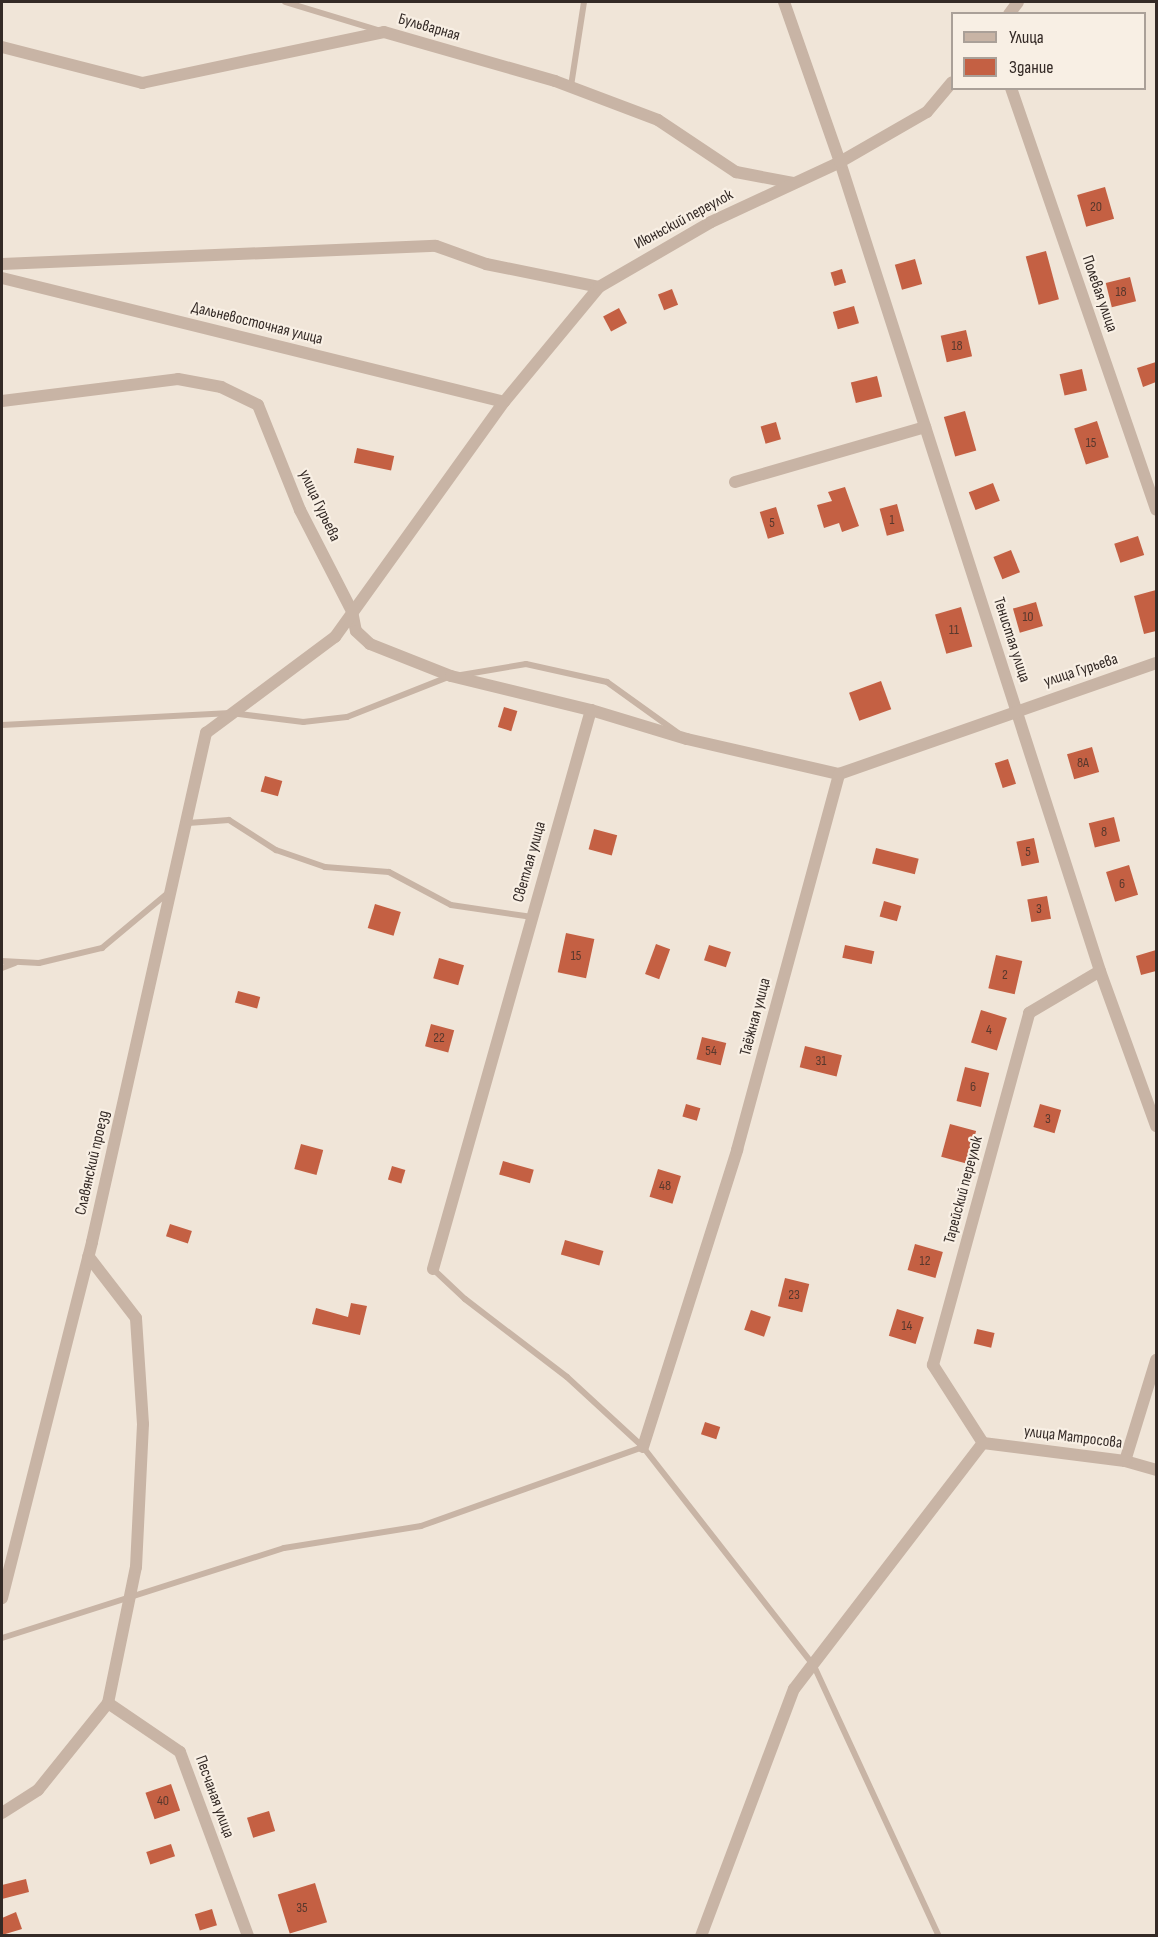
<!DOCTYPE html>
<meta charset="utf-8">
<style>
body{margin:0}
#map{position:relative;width:1158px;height:1937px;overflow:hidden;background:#f0e5d8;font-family:"Sofia Sans Condensed",sans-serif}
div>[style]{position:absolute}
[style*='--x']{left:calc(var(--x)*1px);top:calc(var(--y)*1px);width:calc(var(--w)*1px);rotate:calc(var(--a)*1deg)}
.building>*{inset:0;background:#c46043;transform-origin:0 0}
.service>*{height:6px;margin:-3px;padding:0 3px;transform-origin:3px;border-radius:3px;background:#c8b4a5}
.minor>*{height:12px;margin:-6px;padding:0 6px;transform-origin:6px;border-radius:6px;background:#c8b4a5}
span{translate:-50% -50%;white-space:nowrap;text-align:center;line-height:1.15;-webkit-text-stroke:4.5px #f8efe4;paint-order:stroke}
.number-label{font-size:14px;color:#58382d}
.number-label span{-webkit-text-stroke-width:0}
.street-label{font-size:16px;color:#342a26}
.frame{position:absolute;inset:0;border:3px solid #342a26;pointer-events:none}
.legend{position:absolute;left:951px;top:12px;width:195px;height:78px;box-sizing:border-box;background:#f8efe4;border:2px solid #aaa098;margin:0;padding:8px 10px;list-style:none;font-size:18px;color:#342a26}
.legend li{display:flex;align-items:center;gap:12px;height:30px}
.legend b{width:30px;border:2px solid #aaa098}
</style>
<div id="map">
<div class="building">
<i style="left:1105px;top:187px;width:33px;height:29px;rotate:74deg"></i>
<i style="left:1046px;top:251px;width:50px;height:21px;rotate:75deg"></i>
<i style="left:915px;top:259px;width:26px;height:21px;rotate:74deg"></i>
<i style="left:842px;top:269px;width:14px;height:12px;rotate:73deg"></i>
<i style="left:1130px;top:277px;width:25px;height:25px;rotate:76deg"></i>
<i style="left:672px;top:289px;width:17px;height:15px;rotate:69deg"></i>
<i style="left:854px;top:306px;width:18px;height:22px;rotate:74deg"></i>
<i style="left:619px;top:308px;width:17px;height:18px;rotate:62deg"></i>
<i style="left:966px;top:330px;width:27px;height:26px;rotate:77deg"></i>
<i style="clip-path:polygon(1156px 362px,1156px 382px,1143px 387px,1137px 368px)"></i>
<i style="left:1082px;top:369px;width:22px;height:23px;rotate:77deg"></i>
<i style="left:877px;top:376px;width:21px;height:27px;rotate:76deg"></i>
<i style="left:965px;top:411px;width:41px;height:22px;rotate:74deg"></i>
<i style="left:1097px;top:421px;width:38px;height:24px;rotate:72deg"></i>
<i style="left:776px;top:422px;width:18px;height:16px;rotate:74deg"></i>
<i style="left:357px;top:448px;width:38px;height:15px;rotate:12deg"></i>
<i style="left:993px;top:483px;width:19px;height:26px;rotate:69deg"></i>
<i style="clip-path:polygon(845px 487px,859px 526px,842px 532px,839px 523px,824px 528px,817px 505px,832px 501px,828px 492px)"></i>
<i style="left:897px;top:504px;width:28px;height:18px;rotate:75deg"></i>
<i style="left:776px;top:507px;width:28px;height:17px;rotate:73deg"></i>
<i style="left:1138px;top:536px;width:20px;height:25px;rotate:72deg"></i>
<i style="left:1011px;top:550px;width:24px;height:19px;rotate:68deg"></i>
<i style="clip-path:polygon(1156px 590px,1156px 631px,1144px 634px,1134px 596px)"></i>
<i style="left:1036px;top:602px;width:25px;height:24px;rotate:74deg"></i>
<i style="left:961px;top:607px;width:41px;height:27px;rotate:74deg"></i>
<i style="left:881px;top:681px;width:30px;height:34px;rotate:70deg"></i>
<i style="left:504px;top:707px;width:14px;height:21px;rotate:17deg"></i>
<i style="left:1092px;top:747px;width:26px;height:26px;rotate:74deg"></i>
<i style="left:1008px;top:759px;width:26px;height:14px;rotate:72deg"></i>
<i style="left:265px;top:776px;width:18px;height:16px;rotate:16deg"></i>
<i style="left:1114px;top:817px;width:25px;height:26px;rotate:76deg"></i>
<i style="left:594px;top:829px;width:24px;height:21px;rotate:15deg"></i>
<i style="left:1034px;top:838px;width:25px;height:18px;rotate:78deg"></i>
<i style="left:876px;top:848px;width:44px;height:16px;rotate:14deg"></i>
<i style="left:1129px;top:865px;width:31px;height:24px;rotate:73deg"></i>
<i style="left:1047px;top:896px;width:23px;height:20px;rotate:80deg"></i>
<i style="left:884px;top:901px;width:18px;height:16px;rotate:16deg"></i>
<i style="left:375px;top:904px;width:27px;height:25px;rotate:17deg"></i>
<i style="left:566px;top:933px;width:29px;height:40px;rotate:12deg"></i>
<i style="left:656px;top:944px;width:15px;height:32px;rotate:20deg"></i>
<i style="left:709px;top:945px;width:23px;height:16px;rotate:18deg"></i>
<i style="left:845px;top:945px;width:30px;height:13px;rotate:12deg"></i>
<i style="clip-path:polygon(1156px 950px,1156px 971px,1141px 975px,1136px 956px)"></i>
<i style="left:996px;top:955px;width:27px;height:34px;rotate:13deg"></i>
<i style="left:439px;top:958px;width:26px;height:21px;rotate:16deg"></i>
<i style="left:238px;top:991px;width:23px;height:12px;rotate:15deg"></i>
<i style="left:981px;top:1010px;width:27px;height:34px;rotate:17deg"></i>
<i style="left:431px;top:1024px;width:24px;height:23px;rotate:15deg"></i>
<i style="left:702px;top:1037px;width:25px;height:23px;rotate:14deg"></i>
<i style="left:805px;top:1046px;width:38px;height:22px;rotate:14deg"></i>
<i style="left:965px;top:1067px;width:25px;height:35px;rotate:14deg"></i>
<i style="left:686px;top:1104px;width:15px;height:13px;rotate:16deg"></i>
<i style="left:1040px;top:1104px;width:22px;height:24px;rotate:16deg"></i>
<i style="left:950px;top:1124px;width:27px;height:34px;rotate:15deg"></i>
<i style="left:301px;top:1144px;width:23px;height:26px;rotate:15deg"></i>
<i style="left:503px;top:1161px;width:32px;height:14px;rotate:16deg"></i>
<i style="left:392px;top:1166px;width:14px;height:14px;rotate:17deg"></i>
<i style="left:658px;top:1169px;width:24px;height:29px;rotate:17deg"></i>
<i style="left:170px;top:1224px;width:23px;height:13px;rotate:18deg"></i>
<i style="left:565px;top:1240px;width:40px;height:15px;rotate:16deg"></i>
<i style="left:915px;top:1244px;width:29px;height:27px;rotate:16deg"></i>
<i style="left:785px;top:1278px;width:25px;height:29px;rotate:14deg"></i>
<i style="clip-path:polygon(351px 1303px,367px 1306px,360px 1335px,312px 1324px,316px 1308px,348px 1317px)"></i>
<i style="left:897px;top:1309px;width:28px;height:28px;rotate:17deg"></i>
<i style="left:751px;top:1310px;width:21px;height:21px;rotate:19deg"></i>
<i style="left:977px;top:1329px;width:18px;height:15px;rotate:13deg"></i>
<i style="left:705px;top:1422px;width:16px;height:13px;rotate:18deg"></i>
<i style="left:171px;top:1784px;width:28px;height:27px;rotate:71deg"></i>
<i style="left:269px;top:1811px;width:21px;height:23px;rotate:73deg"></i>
<i style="left:171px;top:1844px;width:13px;height:26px;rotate:72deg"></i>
<i style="clip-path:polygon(26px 1879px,29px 1892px,2px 1899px,2px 1885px)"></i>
<i style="left:315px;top:1883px;width:41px;height:39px;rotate:73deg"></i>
<i style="left:212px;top:1909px;width:17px;height:18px;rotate:73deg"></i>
<i style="clip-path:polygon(16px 1912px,22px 1929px,2px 1935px,2px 1918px)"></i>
</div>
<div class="service">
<i style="--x:285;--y:2;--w:97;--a:16.8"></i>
<i style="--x:571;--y:86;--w:85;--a:-81.2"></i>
<i style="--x:461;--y:675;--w:66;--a:-9.6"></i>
<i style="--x:526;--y:664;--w:83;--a:12.5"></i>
<i style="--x:607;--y:682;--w:87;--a:35.7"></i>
<i style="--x:2;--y:725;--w:229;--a:-3"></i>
<i style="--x:231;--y:713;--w:73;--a:7.1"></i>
<i style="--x:303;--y:722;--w:44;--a:-6.5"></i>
<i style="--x:347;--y:717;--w:109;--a:-21.6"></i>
<i style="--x:188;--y:823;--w:41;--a:-4.2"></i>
<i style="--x:229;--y:820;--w:56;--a:32.6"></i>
<i style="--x:276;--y:850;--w:52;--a:19.1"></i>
<i style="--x:325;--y:867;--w:64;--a:4.5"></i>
<i style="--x:389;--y:872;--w:70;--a:28"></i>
<i style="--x:451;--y:905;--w:82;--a:8.4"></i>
<i style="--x:2;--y:961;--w:37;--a:3"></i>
<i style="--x:39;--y:963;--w:65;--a:-13.4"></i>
<i style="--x:102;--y:948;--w:87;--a:-39.9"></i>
<i style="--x:2;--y:968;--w:14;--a:-21"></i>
<i style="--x:433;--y:1269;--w:44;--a:43.2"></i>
<i style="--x:465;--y:1299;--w:128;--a:37.4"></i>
<i style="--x:567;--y:1377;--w:103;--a:42.6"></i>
<i style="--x:643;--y:1447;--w:278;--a:52"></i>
<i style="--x:814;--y:1666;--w:298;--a:65.2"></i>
<i style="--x:2;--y:1638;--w:296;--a:-17.7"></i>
<i style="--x:284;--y:1548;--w:139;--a:-9.1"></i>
<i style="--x:421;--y:1526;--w:236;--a:-19.6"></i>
</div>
<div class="minor">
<i style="--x:784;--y:2;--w:170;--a:70.7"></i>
<i style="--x:840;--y:162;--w:850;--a:72.18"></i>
<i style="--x:1100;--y:971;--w:165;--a:70.1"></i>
<i style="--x:1009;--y:14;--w:15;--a:-53"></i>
<i style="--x:2;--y:47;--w:145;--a:14.4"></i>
<i style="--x:142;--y:83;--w:247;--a:-11.9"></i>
<i style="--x:384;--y:32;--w:178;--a:16"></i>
<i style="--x:555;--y:81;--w:110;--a:20.7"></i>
<i style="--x:658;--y:120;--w:94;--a:33.7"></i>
<i style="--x:736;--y:172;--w:58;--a:10.9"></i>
<i style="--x:1011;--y:88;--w:446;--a:71"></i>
<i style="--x:2;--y:264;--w:434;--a:-2.4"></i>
<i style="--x:436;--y:246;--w:53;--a:19.8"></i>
<i style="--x:486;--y:264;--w:115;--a:11.5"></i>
<i style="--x:2;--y:278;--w:517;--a:13.87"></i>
<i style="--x:2;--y:401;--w:177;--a:-7.1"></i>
<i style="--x:178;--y:379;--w:44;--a:10.5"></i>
<i style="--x:221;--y:387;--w:41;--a:25.9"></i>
<i style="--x:258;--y:405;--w:113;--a:68.2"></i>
<i style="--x:300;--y:510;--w:114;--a:62.8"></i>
<i style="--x:352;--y:611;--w:20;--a:79"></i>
<i style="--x:356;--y:631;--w:19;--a:43"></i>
<i style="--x:370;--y:644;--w:87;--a:21.6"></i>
<i style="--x:451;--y:676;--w:144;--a:13.7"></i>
<i style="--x:735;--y:482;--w:198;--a:-16.1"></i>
<i style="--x:433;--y:1269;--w:581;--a:-74.22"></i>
<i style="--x:591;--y:710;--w:100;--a:16.8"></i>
<i style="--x:687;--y:739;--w:156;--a:13"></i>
<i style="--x:983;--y:1443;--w:93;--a:-122.7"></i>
<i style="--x:933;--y:1365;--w:365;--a:-74.7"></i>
<i style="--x:1029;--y:1013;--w:82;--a:-30.6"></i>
<i style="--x:983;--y:1443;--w:143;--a:7.2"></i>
<i style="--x:1125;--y:1461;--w:32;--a:16"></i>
<i style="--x:643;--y:1447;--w:312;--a:-72.4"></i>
<i style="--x:737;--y:1150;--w:390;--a:-74.8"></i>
<i style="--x:839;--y:774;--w:336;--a:-19.3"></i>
<i style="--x:1125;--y:1461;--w:106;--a:-72.9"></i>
<i style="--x:2;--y:1598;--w:367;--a:-75.8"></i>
<i style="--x:92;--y:1242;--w:522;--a:-77.38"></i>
<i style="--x:206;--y:733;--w:161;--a:-36.7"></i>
<i style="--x:335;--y:637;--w:289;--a:-54.3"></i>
<i style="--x:504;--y:402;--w:149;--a:-50.4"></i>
<i style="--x:599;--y:287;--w:129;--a:-30.1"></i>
<i style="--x:711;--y:222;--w:142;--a:-24.9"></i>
<i style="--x:840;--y:162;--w:100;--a:-29.9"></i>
<i style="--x:927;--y:112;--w:39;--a:-50"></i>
<i style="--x:108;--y:1703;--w:87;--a:34.2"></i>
<i style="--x:180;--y:1752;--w:196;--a:69.7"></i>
<i style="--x:2;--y:1813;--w:43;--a:-32.6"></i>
<i style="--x:38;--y:1790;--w:112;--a:-51.2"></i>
<i style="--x:108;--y:1703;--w:139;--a:-78.4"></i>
<i style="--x:136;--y:1567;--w:143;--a:-87.2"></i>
<i style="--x:143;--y:1424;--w:106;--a:-93.8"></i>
<i style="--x:136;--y:1318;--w:78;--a:-127.7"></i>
<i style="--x:701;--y:1936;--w:264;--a:-69.4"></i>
<i style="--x:794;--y:1689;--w:310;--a:-52.5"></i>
</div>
<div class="number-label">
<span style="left:1096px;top:207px">20</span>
<span style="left:1121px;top:292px">18</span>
<span style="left:957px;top:346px">18</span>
<span style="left:1091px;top:443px">15</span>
<span style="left:892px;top:520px">1</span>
<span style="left:772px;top:523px">5</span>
<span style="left:1028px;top:617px">10</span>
<span style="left:954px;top:630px">11</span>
<span style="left:1083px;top:763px">8А</span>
<span style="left:1104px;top:832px">8</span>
<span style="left:1028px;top:852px">5</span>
<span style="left:1122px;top:884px">6</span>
<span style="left:1039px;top:909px">3</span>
<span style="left:576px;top:956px">15</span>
<span style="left:1005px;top:975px">2</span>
<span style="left:989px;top:1030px">4</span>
<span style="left:439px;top:1038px">22</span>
<span style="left:711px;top:1051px">54</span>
<span style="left:821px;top:1061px">31</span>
<span style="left:973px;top:1087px">6</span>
<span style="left:1048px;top:1119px">3</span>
<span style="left:665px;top:1186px">48</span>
<span style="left:925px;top:1261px">12</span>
<span style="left:794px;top:1295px">23</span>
<span style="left:907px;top:1326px">14</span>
<span style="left:163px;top:1801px">40</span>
<span style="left:302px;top:1908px">35</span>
</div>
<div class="street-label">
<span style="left:429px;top:28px;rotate:16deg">Бульварная</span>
<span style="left:684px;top:220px;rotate:-28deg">Июньский переулок</span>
<span style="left:1099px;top:294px;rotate:71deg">Полевая улица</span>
<span style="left:257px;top:324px;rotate:14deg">Дальневосточная улица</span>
<span style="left:319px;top:506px;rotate:65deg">улица Гурьева</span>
<span style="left:1011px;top:640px;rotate:72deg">Тенистая улица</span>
<span style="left:1081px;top:671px;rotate:-18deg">улица Гурьева</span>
<span style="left:530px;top:862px;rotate:-74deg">Светлая улица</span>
<span style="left:756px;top:1017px;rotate:-75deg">Таёжная улица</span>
<span style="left:93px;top:1163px;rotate:-77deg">Славянский проезд</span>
<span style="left:964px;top:1190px;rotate:-75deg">Тарейский переулок</span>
<span style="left:1073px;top:1438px;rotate:7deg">улица Матросова</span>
<span style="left:214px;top:1797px;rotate:70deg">Песчаная улица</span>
</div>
<div class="frame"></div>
<ul class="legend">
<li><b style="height:8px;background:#c8b4a5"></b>Улица</li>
<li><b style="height:16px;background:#c46043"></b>Здание</li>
</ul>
</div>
